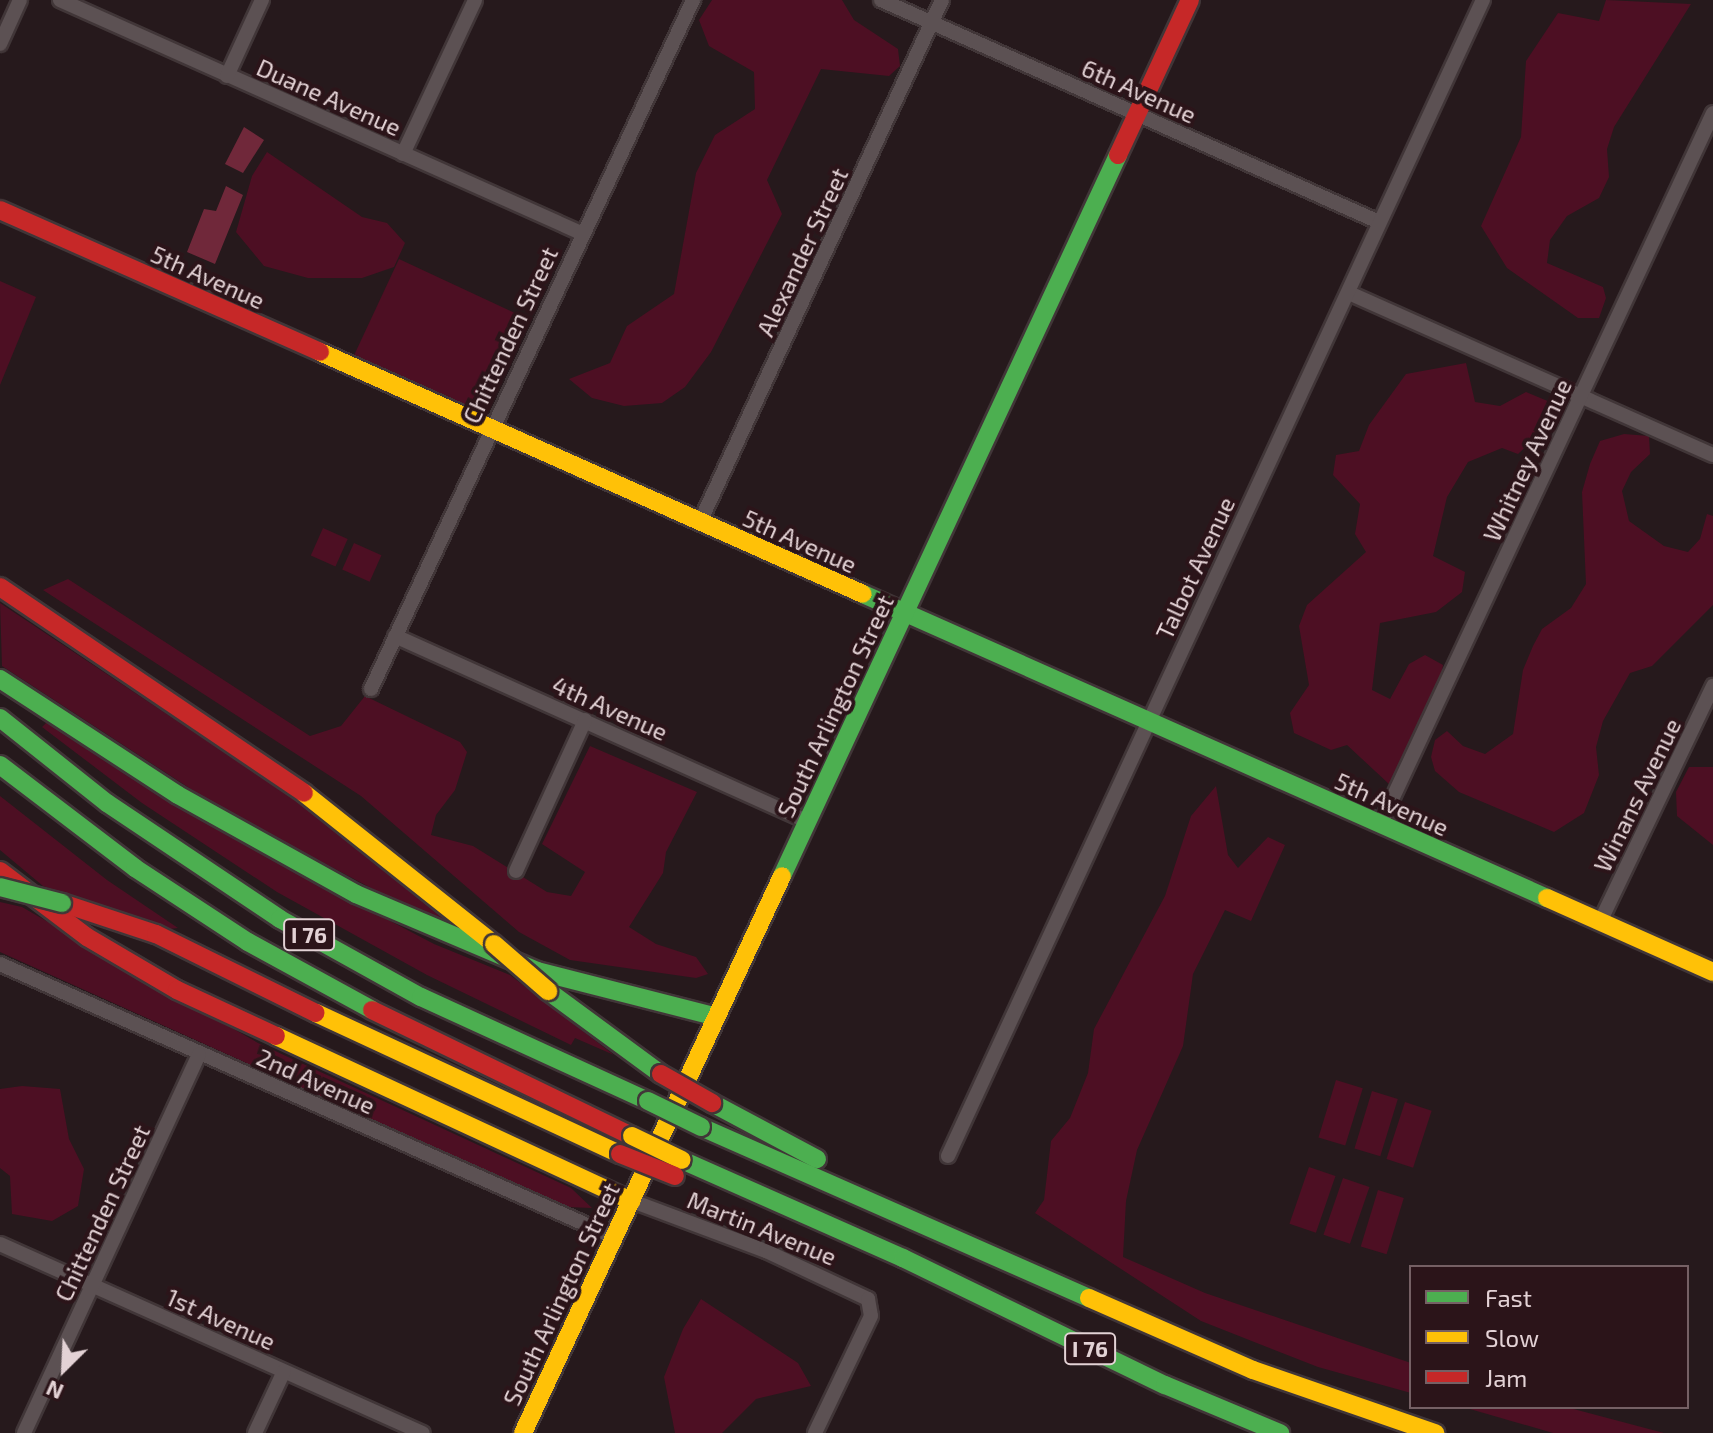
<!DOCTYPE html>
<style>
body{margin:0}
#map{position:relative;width:1713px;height:1433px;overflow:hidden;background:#26191c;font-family:"Exo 2",sans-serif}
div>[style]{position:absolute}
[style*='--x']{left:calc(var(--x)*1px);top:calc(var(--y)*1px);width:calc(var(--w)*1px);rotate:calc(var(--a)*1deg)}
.green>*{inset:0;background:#4d0f23;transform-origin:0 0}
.water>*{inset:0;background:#70283a}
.roads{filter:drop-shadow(2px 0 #413638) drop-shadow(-2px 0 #413638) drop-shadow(0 2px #413638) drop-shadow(0 -2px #413638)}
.street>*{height:14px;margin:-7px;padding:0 7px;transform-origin:7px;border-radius:7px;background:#5c5153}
.fast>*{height:18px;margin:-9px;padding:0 9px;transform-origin:9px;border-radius:9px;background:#4caf50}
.slow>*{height:18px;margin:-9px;padding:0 9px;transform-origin:9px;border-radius:9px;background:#ffc107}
.jam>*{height:18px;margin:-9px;padding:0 9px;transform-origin:9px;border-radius:9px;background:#c62828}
.bridges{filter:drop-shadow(2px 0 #413638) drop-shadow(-2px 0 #413638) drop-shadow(0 2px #413638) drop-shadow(0 -2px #413638)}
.fast-bridge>*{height:18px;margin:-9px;padding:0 9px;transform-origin:9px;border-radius:9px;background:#4caf50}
.slow-bridge>*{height:18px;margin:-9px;padding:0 9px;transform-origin:9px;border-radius:9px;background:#ffc107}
.jam-bridge>*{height:18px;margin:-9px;padding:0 9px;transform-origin:9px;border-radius:9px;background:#c62828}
span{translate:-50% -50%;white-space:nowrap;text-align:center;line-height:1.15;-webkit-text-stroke:8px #2b1419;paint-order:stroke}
.shield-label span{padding:2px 6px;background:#2b1419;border:2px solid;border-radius:6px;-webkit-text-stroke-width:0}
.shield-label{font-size:22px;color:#e3d2d5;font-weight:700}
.street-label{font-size:24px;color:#e3d2d5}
.legend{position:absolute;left:1409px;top:1265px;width:280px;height:144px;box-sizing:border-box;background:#2b1419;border:2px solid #756064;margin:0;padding:10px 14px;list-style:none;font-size:24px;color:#e3d2d5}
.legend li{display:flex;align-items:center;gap:16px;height:40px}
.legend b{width:40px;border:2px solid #756064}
.north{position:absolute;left:24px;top:1329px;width:80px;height:80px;-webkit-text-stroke:6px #2b1419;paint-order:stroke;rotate:204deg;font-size:22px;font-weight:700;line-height:32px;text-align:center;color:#e3d2d5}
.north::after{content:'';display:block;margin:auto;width:28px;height:36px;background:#e3d2d5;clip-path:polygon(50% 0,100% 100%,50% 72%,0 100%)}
</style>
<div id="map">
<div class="green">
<i style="clip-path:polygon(712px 0,842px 0,854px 20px,898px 49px,900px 66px,889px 76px,821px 69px,767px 180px,782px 214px,711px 352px,685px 387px,662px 403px,624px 406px,592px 398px,569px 379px,610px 363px,627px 326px,674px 294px,696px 173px,715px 135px,755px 109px,754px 72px,709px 46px,699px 20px)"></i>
<i style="clip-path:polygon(1606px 0,1691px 4px,1614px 127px,1607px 149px,1609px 177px,1599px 198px,1567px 216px,1550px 240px,1547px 263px,1603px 287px,1606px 298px,1599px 318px,1578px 318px,1507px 268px,1481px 226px,1521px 137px,1526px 61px,1558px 13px,1599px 21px)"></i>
<i style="clip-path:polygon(267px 152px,362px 217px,387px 223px,405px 243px,394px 267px,362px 278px,308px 278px,264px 266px,236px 232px,252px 176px)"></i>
<i style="left:399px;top:259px;width:143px;height:111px;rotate:25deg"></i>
<i style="clip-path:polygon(0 281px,36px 297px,0 385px)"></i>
<i style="clip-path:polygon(1466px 363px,1475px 402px,1500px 406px,1526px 392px,1550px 402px,1536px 437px,1518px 454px,1502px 448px,1468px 462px,1447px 497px,1433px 556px,1465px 572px,1462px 592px,1436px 612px,1380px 623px,1372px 690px,1390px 699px,1409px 664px,1425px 655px,1443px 665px,1439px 688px,1389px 784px,1347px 745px,1331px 750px,1294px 733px,1290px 713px,1309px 685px,1299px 626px,1307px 605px,1366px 552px,1355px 534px,1360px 504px,1333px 475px,1336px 455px,1359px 451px,1369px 425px,1406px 374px)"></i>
<i style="clip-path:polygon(1624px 434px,1649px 436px,1650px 454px,1631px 472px,1622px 491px,1629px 521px,1664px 546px,1688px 552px,1700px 539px,1707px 514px,1713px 516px,1713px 605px,1652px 666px,1630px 673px,1603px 721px,1596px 747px,1599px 775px,1584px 813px,1554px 832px,1459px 792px,1435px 771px,1431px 757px,1435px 740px,1447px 731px,1463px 746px,1485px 754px,1513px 734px,1523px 670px,1533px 646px,1542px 629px,1571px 608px,1586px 584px,1582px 492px,1590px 464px,1600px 441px)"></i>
<i style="left:323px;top:528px;width:27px;height:30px;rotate:24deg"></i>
<i style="left:354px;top:543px;width:30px;height:29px;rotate:24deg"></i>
<i style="clip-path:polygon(68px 579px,310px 736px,341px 726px,365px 696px,460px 742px,467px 752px,455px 790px,436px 815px,431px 835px,473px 846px,547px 892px,571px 896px,585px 872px,542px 844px,590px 746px,697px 792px,666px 852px,663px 873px,629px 927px,656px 944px,696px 957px,708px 974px,696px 978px,570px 960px,519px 932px,361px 796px,43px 590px)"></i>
<i style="clip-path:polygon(0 603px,311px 810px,459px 929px,422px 915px,220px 808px,2px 666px)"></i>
<i style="clip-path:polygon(47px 722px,227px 835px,434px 944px,510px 975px,614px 1055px,575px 1038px,571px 1045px,427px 975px,277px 892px,142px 803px,42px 727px)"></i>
<i style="clip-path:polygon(1689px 767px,1713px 767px,1713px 845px,1677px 816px,1676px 792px)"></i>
<i style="clip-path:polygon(1216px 786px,1228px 855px,1238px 868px,1268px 837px,1285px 845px,1251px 921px,1225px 910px,1193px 974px,1183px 1046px,1137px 1150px,1126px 1201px,1123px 1257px,1205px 1293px,1411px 1363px,1411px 1393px,1318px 1367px,1201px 1321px,1035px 1213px,1044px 1200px,1051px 1141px,1070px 1118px,1088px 1073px,1094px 1029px,1165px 896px,1191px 816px)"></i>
<i style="clip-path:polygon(0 796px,107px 880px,178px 928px,161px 930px,43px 886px,0 850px)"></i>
<i style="clip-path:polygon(0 902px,22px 907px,258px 1043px,571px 1188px,592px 1208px,567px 1207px,0 952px)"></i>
<i style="left:1336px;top:1080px;width:28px;height:60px;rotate:17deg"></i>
<i style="clip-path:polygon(22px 1086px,60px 1089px,69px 1139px,84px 1169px,78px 1206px,52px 1221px,12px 1214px,10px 1176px,0 1168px,0 1089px)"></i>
<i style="left:1372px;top:1091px;width:27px;height:60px;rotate:17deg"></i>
<i style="left:1405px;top:1102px;width:28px;height:60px;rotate:18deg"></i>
<i style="left:1309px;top:1167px;width:28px;height:60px;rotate:19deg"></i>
<i style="left:1343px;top:1178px;width:28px;height:60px;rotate:19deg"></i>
<i style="left:1378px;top:1190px;width:27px;height:59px;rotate:17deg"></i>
<i style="clip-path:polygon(701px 1299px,798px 1363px,811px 1386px,756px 1399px,722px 1433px,675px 1433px,664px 1377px,683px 1329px)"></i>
<i style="clip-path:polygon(1463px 1407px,1566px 1407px,1664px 1433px,1553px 1433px)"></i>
</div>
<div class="water">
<i style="clip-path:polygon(244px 127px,264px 140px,243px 173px,225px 164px)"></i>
<i style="clip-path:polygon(226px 186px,243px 195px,215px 264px,187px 252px,204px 209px,216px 211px)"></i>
</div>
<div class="roads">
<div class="street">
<i style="--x:60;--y:0;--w:571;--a:24.09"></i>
<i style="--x:881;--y:0;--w:545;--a:24.03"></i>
<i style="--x:0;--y:44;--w:48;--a:-65.6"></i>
<i style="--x:227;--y:76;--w:84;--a:-65.3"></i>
<i style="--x:403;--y:154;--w:170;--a:-64.9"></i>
<i style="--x:1349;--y:293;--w:398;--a:24"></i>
<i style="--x:700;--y:522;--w:575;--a:-65.13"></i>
<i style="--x:395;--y:636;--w:452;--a:24.2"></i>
<i style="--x:371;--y:689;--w:761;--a:-64.95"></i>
<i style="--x:1380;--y:825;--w:786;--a:-64.93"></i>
<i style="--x:516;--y:871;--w:166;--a:-65.4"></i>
<i style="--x:1600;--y:922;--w:262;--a:-64.4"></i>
<i style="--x:0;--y:964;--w:672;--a:23.97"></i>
<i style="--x:948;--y:1156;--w:1274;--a:-65.17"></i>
<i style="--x:632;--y:1201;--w:143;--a:20.5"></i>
<i style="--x:766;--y:1251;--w:113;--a:25.2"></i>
<i style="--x:868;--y:1299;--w:17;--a:80"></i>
<i style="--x:871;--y:1316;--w:130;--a:115.6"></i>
<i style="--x:0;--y:1244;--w:463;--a:24.1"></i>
<i style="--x:24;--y:1433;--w:417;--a:-65.2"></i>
<i style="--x:255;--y:1433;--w:68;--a:-64.9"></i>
</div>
<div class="fast">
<i style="--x:863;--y:594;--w:749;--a:23.96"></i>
<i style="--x:0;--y:679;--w:212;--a:33.1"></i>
<i style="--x:178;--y:795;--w:204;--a:29.1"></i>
<i style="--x:356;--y:894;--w:197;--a:23"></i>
<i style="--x:537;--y:971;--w:182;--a:14.3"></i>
<i style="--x:0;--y:718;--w:137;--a:38.5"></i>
<i style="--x:107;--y:803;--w:208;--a:33.8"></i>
<i style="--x:280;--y:919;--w:161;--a:29"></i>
<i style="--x:421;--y:997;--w:250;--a:24.6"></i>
<i style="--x:0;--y:765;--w:170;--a:37.3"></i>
<i style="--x:135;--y:868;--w:135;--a:33.2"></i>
<i style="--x:248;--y:942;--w:141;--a:28.7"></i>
<i style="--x:782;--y:876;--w:795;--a:-65.01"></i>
<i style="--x:548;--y:991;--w:140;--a:36.3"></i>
<i style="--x:712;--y:1103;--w:119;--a:28.1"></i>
<i style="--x:701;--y:1127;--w:424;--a:23.8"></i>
<i style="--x:684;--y:1161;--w:240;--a:23.9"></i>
<i style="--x:903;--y:1258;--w:291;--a:25.9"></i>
<i style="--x:1165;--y:1385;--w:125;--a:22.7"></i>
</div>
<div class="slow">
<i style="--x:320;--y:352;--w:594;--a:24.02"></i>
<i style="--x:304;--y:793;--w:243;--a:38.5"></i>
<i style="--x:1547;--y:898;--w:182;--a:24"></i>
<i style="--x:316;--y:1013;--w:335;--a:24.9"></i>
<i style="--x:276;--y:1036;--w:392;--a:24.9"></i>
<i style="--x:1089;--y:1298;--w:179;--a:23.7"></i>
<i style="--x:1253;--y:1370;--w:193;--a:19.1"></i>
<i style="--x:523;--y:1433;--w:614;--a:-65.06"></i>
</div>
<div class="jam">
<i style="--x:1118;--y:155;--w:171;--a:-65.1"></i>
<i style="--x:0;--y:210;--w:350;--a:23.9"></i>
<i style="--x:0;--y:587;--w:367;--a:34.1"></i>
<i style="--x:0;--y:871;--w:109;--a:37.2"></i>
<i style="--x:87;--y:937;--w:104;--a:30.5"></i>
<i style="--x:177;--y:990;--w:109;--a:24.9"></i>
<i style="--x:62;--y:903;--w:99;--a:18.3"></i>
<i style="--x:156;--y:934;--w:178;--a:26.3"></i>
<i style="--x:372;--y:1010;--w:289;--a:25.9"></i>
</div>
</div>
<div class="bridges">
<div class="fast-bridge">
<i style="--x:0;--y:887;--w:64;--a:14.5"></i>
<i style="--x:648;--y:1101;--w:59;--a:26.1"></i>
</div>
<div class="slow-bridge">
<i style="--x:494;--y:944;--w:72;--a:41"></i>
<i style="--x:632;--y:1136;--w:55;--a:25.6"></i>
</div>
<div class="jam-bridge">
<i style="--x:661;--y:1074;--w:59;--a:29.6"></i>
<i style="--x:620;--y:1154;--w:59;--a:21.8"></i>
</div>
</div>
<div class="shield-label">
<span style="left:309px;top:935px">I 76</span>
<span style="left:1090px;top:1349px">I 76</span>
</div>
<div class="street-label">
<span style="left:1139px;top:91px;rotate:24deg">6th Avenue</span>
<span style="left:329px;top:97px;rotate:24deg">Duane Avenue</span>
<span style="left:802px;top:252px;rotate:-65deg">Alexander Street</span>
<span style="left:208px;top:277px;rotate:24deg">5th Avenue</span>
<span style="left:510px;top:335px;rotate:-65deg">Chittenden Street</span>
<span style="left:1527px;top:460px;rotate:-65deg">Whitney Avenue</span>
<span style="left:800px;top:541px;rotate:24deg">5th Avenue</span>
<span style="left:1195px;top:568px;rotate:-65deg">Talbot Avenue</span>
<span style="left:835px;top:706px;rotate:-65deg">South Arlington Street</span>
<span style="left:610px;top:708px;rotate:24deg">4th Avenue</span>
<span style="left:1637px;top:795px;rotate:-64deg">Winans Avenue</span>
<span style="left:1392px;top:804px;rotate:24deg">5th Avenue</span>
<span style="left:316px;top:1081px;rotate:24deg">2nd Avenue</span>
<span style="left:102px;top:1213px;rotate:-65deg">Chittenden Street</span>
<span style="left:762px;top:1228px;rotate:22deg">Martin Avenue</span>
<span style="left:561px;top:1294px;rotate:-65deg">South Arlington Street</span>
<span style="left:221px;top:1319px;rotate:24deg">1st Avenue</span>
</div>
<ul class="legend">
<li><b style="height:10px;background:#4caf50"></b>Fast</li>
<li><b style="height:10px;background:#ffc107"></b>Slow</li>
<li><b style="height:10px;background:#c62828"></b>Jam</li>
</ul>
<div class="north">N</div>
</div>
